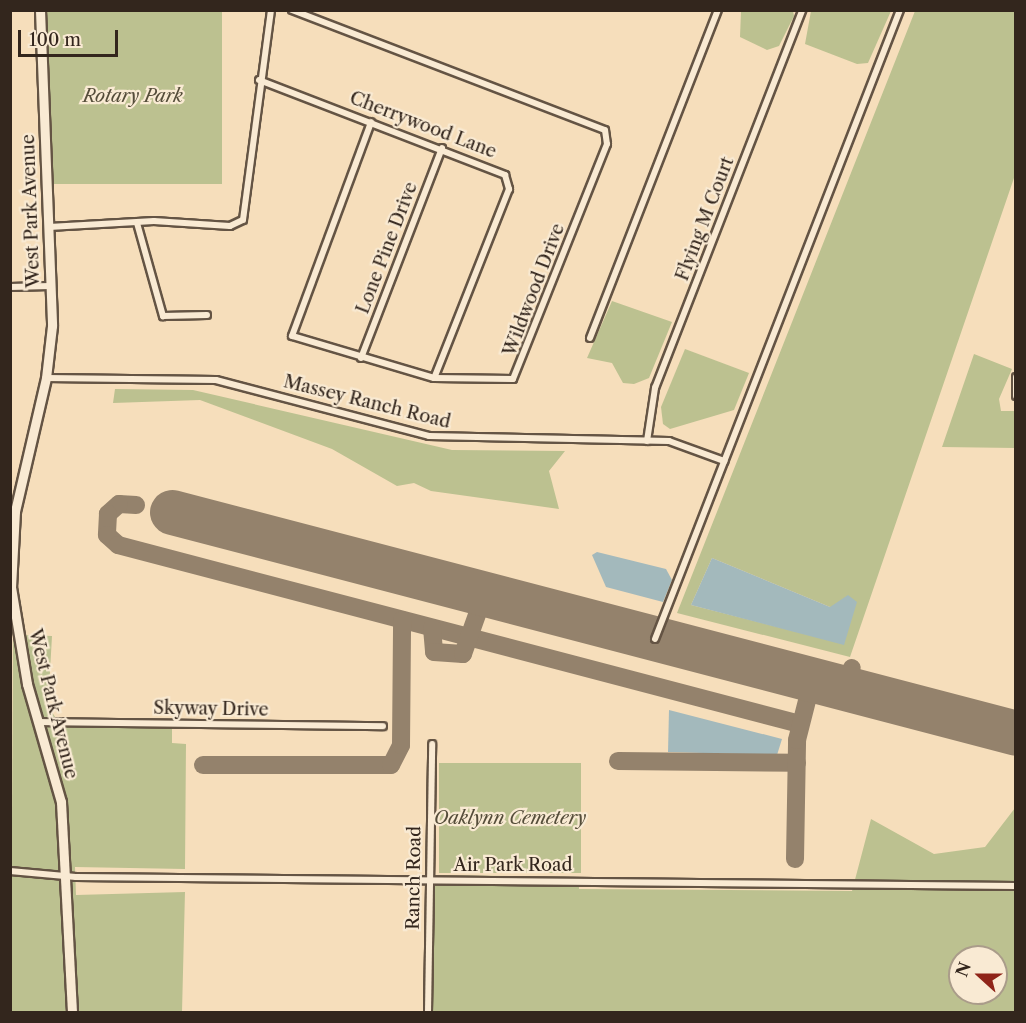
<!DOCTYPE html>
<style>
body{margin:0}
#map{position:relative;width:1026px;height:1023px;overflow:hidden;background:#f6debb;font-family:"Libre Caslon Text",serif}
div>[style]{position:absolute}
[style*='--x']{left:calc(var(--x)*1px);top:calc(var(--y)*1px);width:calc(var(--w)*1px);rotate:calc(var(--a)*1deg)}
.green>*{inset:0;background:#bcc190;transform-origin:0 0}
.water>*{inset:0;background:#a3b9bc}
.taxiway>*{height:18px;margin:-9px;padding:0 9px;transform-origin:9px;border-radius:9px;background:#94826c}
.runway>*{height:45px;margin:-22.5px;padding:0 22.5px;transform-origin:22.5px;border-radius:22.5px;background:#94826c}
.roads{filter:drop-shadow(2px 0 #645444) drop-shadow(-2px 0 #645444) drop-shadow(0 2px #645444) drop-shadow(0 -2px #645444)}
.street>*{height:6px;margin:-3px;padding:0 3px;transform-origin:3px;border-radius:3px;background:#f9ead3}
.secondary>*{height:9px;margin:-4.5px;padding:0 4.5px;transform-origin:4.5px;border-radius:4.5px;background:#f9ead3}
span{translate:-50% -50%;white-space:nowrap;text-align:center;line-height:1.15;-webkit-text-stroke:4.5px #f9ead3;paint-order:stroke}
.park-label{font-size:18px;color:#554d3a;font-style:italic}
.street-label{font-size:18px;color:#33261d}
.frame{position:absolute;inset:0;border:12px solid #33261d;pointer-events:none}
.north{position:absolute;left:948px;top:945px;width:60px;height:60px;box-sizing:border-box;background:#f9ead3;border:2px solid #aa9c8a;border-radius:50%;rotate:291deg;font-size:16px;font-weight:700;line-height:24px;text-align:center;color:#33261d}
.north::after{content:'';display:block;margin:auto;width:21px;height:27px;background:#8f2418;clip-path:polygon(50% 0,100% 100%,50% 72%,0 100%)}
.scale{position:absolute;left:18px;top:30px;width:100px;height:27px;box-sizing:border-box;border:3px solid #33261d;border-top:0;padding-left:8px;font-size:18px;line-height:21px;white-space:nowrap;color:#33261d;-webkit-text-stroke:4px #f9ead3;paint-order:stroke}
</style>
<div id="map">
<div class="green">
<i style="left:47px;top:11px;width:175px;height:173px"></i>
<i style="clip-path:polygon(741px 11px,793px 11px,794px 16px,779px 46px,767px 50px,740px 37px)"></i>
<i style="clip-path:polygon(811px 11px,811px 10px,891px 11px,868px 63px,857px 64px,805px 44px)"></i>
<i style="clip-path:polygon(evenodd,915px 11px,1015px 11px,1015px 175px,850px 657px,677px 613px,915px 11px,712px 558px,830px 607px,844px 644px,691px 605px,712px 558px)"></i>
<i style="clip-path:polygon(612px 301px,672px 322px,649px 378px,634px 384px,623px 383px,612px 363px,587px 358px)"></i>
<i style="clip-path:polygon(685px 349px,749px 373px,734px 410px,670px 429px,663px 424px,661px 407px)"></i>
<i style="clip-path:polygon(974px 354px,1012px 369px,999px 399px,1001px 411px,1015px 411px,1015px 448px,942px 447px)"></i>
<i style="clip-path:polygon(115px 389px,193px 390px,452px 450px,565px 451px,549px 471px,559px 509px,431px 491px,414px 483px,397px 486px,332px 449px,200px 400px,113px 403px)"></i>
<i style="clip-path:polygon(21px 635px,52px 636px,48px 706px,61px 726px,172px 725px,172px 743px,186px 744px,185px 869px,75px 867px,76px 895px,185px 892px,182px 1012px,76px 1012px,65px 802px)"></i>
<i style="clip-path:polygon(13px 636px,57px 802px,68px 1012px,11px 1012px)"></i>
<i style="left:439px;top:763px;width:142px;height:110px"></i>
<i style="clip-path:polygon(evenodd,1015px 808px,1015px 1012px,432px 1012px,435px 875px,579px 877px,579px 889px,852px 891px,871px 819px,934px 854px,985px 847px,1015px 808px,960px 957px,996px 957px,996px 993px,960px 993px,960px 957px)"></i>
</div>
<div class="water">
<i style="clip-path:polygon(597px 552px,666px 569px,672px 580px,663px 602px,606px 587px,592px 555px)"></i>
<i style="clip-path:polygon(712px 558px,830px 607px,848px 595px,857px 602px,844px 645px,691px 605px)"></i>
<i style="clip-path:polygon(669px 710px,782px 739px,777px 755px,668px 752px)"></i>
</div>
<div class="taxiway">
<i style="--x:136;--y:505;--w:17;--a:-177"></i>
<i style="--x:119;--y:504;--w:15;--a:138"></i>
<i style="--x:108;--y:514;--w:21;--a:93"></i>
<i style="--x:107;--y:535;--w:15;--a:42"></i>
<i style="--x:118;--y:545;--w:705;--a:14.71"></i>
<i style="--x:432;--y:628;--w:24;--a:85"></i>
<i style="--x:434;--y:652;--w:29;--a:4"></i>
<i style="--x:463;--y:654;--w:63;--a:-70.4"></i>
<i style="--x:845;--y:689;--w:22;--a:-72"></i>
<i style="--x:618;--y:761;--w:179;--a:0.6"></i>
<i style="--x:203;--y:765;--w:188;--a:0"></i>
<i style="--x:391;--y:765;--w:22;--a:-63"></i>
<i style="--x:401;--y:745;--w:125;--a:-89.5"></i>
<i style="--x:795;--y:859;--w:119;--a:-89"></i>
<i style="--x:797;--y:740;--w:61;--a:-75.7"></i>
</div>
<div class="runway">
<i style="--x:172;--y:512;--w:872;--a:14.67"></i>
</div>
<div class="roads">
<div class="street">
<i style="--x:292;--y:10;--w:335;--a:21"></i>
<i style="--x:605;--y:130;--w:14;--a:82"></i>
<i style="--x:607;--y:144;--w:253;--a:111.8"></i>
<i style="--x:513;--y:379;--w:79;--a:-179.3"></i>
<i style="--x:434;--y:378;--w:148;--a:-163.5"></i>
<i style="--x:292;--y:336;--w:228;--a:-69.7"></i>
<i style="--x:259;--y:80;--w:264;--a:21.1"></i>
<i style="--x:505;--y:175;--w:15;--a:74"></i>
<i style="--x:509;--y:189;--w:203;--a:111.6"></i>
<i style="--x:137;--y:223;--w:97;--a:74.4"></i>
<i style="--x:163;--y:316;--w:44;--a:-1.3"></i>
<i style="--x:49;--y:227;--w:105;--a:-3.3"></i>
<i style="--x:154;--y:221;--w:76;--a:3.8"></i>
<i style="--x:230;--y:226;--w:14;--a:-25"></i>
<i style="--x:243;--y:220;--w:212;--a:-82.4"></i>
<i style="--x:10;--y:287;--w:40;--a:-1.4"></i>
<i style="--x:590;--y:338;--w:352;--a:-68.7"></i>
<i style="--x:361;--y:358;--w:225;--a:-68.9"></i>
<i style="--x:1016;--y:377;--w:19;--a:90"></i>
<i style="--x:46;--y:378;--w:170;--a:0.7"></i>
<i style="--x:216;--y:380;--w:220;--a:14.7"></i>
<i style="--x:429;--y:436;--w:240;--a:1.2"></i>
<i style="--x:669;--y:441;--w:59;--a:20"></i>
<i style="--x:647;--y:441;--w:54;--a:-81.4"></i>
<i style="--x:655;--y:388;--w:406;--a:-68.7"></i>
<i style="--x:655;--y:639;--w:675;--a:-68.72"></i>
<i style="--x:39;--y:722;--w:344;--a:0.7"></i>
<i style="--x:10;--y:871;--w:66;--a:5.2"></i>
<i style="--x:76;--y:877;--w:940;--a:0.55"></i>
<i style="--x:428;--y:1012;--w:268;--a:-89.1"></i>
</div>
<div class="secondary">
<i style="--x:40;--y:10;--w:316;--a:87.8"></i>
<i style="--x:52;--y:326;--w:52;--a:96.6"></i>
<i style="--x:46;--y:378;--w:137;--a:103.1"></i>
<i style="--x:15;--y:511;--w:76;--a:93"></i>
<i style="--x:11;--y:587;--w:98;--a:80.6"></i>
<i style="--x:27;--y:684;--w:123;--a:73.9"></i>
<i style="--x:61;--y:802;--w:210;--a:87"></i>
</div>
</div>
<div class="park-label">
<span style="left:133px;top:96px">Rotary Park</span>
<span style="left:510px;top:818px">Oaklynn Cemetery</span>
</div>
<div class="street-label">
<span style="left:423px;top:125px;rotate:21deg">Cherrywood Lane</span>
<span style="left:31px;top:211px;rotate:-92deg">West Park Avenue</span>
<span style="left:705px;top:219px;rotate:-69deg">Flying M Court</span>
<span style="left:387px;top:248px;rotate:-69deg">Lone Pine Drive</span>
<span style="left:534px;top:290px;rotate:-69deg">Wildwood Drive</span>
<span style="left:367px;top:402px;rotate:14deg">Massey Ranch Road</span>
<span style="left:53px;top:704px;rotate:76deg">West Park Avenue</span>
<span style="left:211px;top:709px;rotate:1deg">Skyway Drive</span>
<span style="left:513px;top:865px">Air Park Road</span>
<span style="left:414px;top:878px;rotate:-89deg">Ranch Road</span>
</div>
<div class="frame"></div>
<div class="north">N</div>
<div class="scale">100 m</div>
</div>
